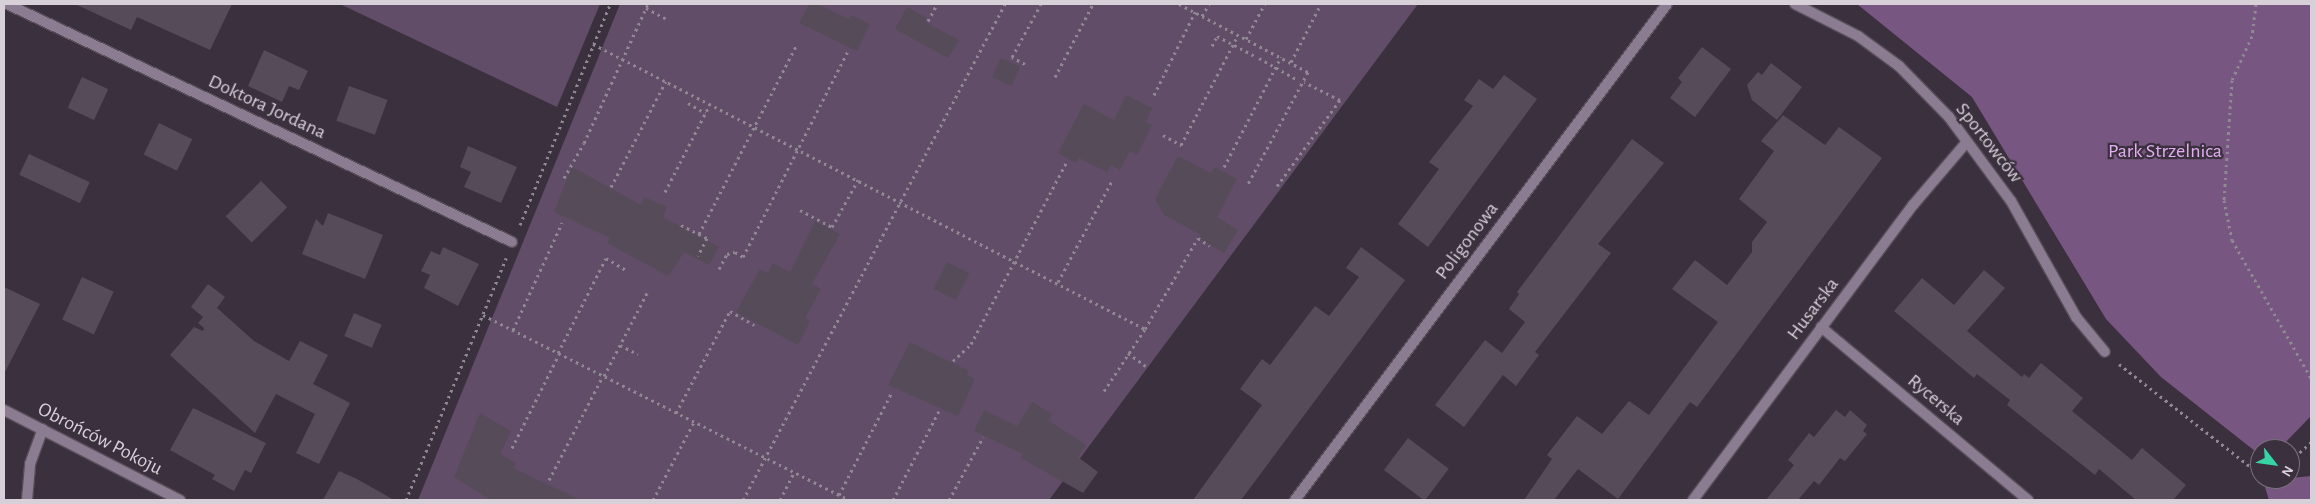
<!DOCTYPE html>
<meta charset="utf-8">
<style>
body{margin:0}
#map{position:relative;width:2315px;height:504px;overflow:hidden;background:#3b313e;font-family:"Alegreya Sans",sans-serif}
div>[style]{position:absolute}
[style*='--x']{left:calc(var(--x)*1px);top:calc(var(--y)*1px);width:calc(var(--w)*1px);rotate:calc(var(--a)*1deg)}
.green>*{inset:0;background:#624d69}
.forest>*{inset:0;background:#785682}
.building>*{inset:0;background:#564b59;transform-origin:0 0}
.path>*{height:3px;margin-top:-1.5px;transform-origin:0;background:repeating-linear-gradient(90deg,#908893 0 2.5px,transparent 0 6.5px)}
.roads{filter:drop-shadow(1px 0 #574e5a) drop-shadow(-1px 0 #574e5a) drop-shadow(0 1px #574e5a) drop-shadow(0 -1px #574e5a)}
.street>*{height:10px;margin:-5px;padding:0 5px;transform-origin:5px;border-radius:5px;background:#8c7c91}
span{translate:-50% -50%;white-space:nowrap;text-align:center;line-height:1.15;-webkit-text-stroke:4.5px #3b313e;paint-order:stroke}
.street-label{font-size:20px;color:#d7d0d9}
.park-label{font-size:20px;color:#e3aef2}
.frame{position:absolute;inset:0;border:5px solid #d7d0d9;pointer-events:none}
.north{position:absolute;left:2250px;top:439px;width:50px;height:50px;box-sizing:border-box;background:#3b313e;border:1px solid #79717c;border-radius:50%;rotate:120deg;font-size:14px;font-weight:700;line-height:20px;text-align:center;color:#d7d0d9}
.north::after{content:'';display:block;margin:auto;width:18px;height:22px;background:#37d4a6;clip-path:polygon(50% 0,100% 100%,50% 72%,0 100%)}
</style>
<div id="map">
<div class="green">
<i style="clip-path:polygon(340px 4px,600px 4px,557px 107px)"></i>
<i style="clip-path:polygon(620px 4px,1418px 4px,1049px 500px,418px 500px)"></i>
</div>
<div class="forest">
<i style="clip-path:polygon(1857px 4px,2311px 4px,2311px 416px,2279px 449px,2260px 449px,2260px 455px,2161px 377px,2106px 319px,1972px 97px)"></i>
<i style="clip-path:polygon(2311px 476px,2311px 500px,2269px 500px,2265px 487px,2272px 487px,2280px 479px)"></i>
</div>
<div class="building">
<i style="clip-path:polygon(75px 4px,232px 4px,210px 50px,137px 17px,131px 30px)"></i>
<i style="clip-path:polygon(809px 4px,818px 4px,849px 19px,851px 15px,870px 24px,857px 51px,799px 23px)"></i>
<i style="clip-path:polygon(907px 7px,927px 18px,925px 22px,959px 40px,948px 58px,895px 29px)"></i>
<i style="clip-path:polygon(1702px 47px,1731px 69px,1695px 117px,1670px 98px,1682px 82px,1678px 78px)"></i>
<i style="clip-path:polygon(264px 50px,308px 71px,299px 90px,289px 86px,282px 102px,248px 86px)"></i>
<i style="left:1001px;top:58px;width:21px;height:21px;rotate:25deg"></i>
<i style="clip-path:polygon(1771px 63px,1802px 87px,1777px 120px,1752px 100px,1747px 85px,1758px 72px,1762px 75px)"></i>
<i style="clip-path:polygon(1504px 75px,1537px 99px,1428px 247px,1398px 224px,1439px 169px,1429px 162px,1473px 106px,1464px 100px,1479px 79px,1493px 89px)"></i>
<i style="left:82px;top:77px;width:29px;height:34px;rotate:25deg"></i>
<i style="left:349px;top:86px;width:41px;height:37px;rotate:20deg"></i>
<i style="clip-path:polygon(1126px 95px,1152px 108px,1146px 122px,1152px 125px,1137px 155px,1130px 151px,1120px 170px,1111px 165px,1107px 172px,1079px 158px,1076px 163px,1058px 153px,1084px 104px,1114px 120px)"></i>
<i style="clip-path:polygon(1783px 115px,1825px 145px,1839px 127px,1882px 158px,1697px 407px,1690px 402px,1618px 499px,1578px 469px,1554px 500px,1524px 500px,1552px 459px,1547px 455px,1577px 416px,1602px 434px,1629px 401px,1649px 415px,1718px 322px,1672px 289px,1695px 260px,1727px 285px,1752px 252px,1752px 242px,1767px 222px,1739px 199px,1774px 151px,1761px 141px)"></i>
<i style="left:159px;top:123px;width:37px;height:35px;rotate:26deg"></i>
<i style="clip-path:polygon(1632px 139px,1664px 163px,1598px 244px,1611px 253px,1535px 352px,1539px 355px,1516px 386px,1503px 375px,1464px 427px,1435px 405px,1485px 340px,1502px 353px,1525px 322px,1509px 309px,1519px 294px,1517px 292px)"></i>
<i style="clip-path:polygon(468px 146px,517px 167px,501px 203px,464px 187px,471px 172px,460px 167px)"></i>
<i style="left:29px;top:154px;width:67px;height:23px;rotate:25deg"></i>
<i style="clip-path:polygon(1178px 156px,1211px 173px,1215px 167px,1237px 179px,1217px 217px,1238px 230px,1224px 253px,1199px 238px,1201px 235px,1164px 215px,1155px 199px)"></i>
<i style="clip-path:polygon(572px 167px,641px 205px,644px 197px,667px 207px,663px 217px,719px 247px,709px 265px,684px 252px,668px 276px,607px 243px,610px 238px,554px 212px)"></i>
<i style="left:261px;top:181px;width:37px;height:50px;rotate:45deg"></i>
<i style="clip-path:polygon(328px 213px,383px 235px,365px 279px,302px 254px,316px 219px,323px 226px)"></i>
<i style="clip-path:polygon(815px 221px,840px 234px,812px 284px,821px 289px,805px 318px,810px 321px,798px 345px,736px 312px,760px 269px,768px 273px,773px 263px,790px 272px)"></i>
<i style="clip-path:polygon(443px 247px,479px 264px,458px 306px,424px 288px,430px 275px,421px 271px,431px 251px,440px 255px)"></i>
<i style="clip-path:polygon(1361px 247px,1405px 280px,1241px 500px,1193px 500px,1262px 405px,1240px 389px,1262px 359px,1270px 365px,1315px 306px,1329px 316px,1359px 277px,1346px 268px)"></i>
<i style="left:947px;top:262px;width:25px;height:30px;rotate:27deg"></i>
<i style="clip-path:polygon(1984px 270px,2005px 288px,1967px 331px,2022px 377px,2024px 374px,2029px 378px,2041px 363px,2083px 398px,2072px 411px,2132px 460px,2142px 448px,2186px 485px,2173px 500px,2136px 500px,2099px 469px,2095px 475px,2007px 405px,2010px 400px,1977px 374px,1974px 378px,1894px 311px,1922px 278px,1954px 305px)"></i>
<i style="left:82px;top:277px;width:35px;height:47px;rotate:25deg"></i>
<i style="clip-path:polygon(208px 284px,225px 297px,217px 308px,254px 341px,289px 361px,300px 341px,328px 355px,313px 384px,350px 403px,319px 464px,296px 453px,315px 414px,276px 394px,255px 433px,170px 355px,194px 327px,203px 331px,204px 328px,198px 323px,203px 317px,191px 307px)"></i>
<i style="clip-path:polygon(4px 287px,40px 304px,4px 374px)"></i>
<i style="left:354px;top:313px;width:30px;height:25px;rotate:23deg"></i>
<i style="clip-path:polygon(910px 342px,969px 371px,967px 375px,975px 379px,958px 416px,888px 385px)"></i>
<i style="clip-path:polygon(1032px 402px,1052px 414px,1048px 420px,1086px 445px,1078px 457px,1098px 472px,1083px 493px,1021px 458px,1023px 454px,974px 431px,984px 410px,1017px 426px)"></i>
<i style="clip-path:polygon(193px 408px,266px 443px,251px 473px,245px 470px,234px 491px,212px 479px,215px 475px,170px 450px)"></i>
<i style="clip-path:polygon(1836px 410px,1845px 417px,1850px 410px,1867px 425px,1863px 431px,1867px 434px,1845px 461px,1840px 458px,1819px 485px,1814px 481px,1798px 500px,1766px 500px,1794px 465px,1788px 460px,1809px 433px,1814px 437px)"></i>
<i style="clip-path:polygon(480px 413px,511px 431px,500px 454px,516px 463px,513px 468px,580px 500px,491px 500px,454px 477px)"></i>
<i style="left:1408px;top:438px;width:51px;height:40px;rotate:37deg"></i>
<i style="clip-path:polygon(339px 471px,357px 479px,394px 500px,323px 500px)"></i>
</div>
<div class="path">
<i style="--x:1179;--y:4;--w:146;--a:27.8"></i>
<i style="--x:1308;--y:72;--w:127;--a:118.2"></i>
<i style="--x:2256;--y:4;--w:32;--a:97"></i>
<i style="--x:2252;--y:36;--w:48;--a:114.4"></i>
<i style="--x:2232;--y:80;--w:120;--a:93.8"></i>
<i style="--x:2224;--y:200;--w:41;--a:78.7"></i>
<i style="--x:2232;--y:240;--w:159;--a:60.2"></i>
<i style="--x:646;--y:8;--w:26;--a:28"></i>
<i style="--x:1202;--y:16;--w:14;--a:-60"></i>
<i style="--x:928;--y:21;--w:19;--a:-62"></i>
<i style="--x:1246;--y:39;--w:40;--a:-62"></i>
<i style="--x:593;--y:44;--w:621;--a:27.31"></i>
<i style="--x:1212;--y:46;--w:11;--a:-63"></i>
<i style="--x:1217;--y:36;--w:43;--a:27.8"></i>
<i style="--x:1259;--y:58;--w:43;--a:29.6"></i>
<i style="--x:1291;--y:62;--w:65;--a:-62.7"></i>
<i style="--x:1025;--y:64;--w:15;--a:-152"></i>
<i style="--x:1012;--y:57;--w:60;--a:-61.3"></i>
<i style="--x:1055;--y:77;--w:82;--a:-62.5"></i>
<i style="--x:1154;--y:95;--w:93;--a:-63.7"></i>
<i style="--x:688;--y:103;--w:20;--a:30"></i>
<i style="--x:1163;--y:135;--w:21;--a:29"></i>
<i style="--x:1181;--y:145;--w:124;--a:-62.6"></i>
<i style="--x:1224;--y:167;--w:124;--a:-62.6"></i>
<i style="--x:564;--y:178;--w:40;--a:-60.3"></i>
<i style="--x:584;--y:143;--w:153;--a:-65.3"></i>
<i style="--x:1277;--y:186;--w:107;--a:-53.8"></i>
<i style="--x:1340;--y:100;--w:40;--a:-153.4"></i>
<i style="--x:611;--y:187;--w:119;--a:-62.6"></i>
<i style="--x:665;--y:192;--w:99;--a:-62.9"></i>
<i style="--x:800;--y:210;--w:36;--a:28"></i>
<i style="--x:832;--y:227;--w:54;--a:-61"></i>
<i style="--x:520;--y:225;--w:239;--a:-67.8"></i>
<i style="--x:681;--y:225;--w:29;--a:27"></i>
<i style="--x:707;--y:238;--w:20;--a:117"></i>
<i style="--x:699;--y:234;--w:214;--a:-62.7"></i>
<i style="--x:719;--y:269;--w:17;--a:-62"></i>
<i style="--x:727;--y:254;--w:8;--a:-14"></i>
<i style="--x:735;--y:252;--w:9;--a:32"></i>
<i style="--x:743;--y:257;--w:233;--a:-63"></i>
<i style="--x:1058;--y:282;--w:115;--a:-61.9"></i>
<i style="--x:483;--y:315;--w:410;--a:26.8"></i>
<i style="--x:513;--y:330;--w:118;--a:-65.4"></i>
<i style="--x:620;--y:345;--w:20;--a:27"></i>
<i style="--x:558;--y:353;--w:106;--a:-63.2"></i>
<i style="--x:606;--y:258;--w:23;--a:31"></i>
<i style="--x:1128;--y:353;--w:22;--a:36"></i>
<i style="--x:953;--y:361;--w:25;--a:-43"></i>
<i style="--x:971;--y:344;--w:207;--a:-62.3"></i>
<i style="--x:2119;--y:364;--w:179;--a:38"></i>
<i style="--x:604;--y:376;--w:96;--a:-62.6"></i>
<i style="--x:1104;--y:391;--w:74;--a:-56.5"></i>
<i style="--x:1145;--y:329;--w:105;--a:-59.8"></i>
<i style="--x:1198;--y:238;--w:14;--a:34"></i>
<i style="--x:676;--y:413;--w:115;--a:-62.1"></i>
<i style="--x:730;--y:311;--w:28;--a:30"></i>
<i style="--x:512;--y:448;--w:105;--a:-63.4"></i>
<i style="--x:2290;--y:461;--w:28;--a:-42"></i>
<i style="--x:549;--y:480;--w:117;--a:-62.6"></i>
<i style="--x:839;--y:495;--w:116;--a:-62.8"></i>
<i style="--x:406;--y:500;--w:262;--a:-67.5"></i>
<i style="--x:455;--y:500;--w:1;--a:-45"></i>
<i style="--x:653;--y:500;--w:88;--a:-62.3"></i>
<i style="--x:743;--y:500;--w:561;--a:-62.16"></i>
<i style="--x:780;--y:500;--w:31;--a:-63"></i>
<i style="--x:893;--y:500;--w:100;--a:-62.7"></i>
<i style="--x:949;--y:500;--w:72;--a:-61.6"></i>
</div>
<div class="roads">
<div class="street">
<i style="--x:7;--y:4;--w:558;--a:25.23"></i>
<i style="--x:1795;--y:4;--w:71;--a:26.9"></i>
<i style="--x:1858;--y:36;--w:51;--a:36.2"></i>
<i style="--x:1899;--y:66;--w:71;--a:45.6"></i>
<i style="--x:1949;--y:117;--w:104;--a:53.6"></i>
<i style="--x:2011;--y:201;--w:133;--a:60.7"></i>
<i style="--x:2076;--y:317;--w:45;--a:50.4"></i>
<i style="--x:1821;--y:327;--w:270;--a:39.9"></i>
<i style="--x:4;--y:410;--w:198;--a:27.1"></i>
<i style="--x:27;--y:500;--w:36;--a:-85"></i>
<i style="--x:30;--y:464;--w:37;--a:-70"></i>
<i style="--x:1295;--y:500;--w:620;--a:-53.13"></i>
<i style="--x:1693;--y:500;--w:369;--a:-53.3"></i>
<i style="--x:1914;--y:204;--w:80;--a:-49.6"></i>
</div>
</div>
<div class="street-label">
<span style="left:267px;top:107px;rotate:25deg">Doktora Jordana</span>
<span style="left:1989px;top:143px;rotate:52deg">Sportowców</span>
<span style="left:1467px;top:241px;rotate:-53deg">Poligonowa</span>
<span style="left:1813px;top:309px;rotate:-53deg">Husarska</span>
<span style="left:1936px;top:400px;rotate:40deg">Rycerska</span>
<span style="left:100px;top:439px;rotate:27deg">Obrońców Pokoju</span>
</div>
<div class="park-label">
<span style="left:2165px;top:151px">Park Strzelnica</span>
</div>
<div class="frame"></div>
<div class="north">N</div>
</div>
